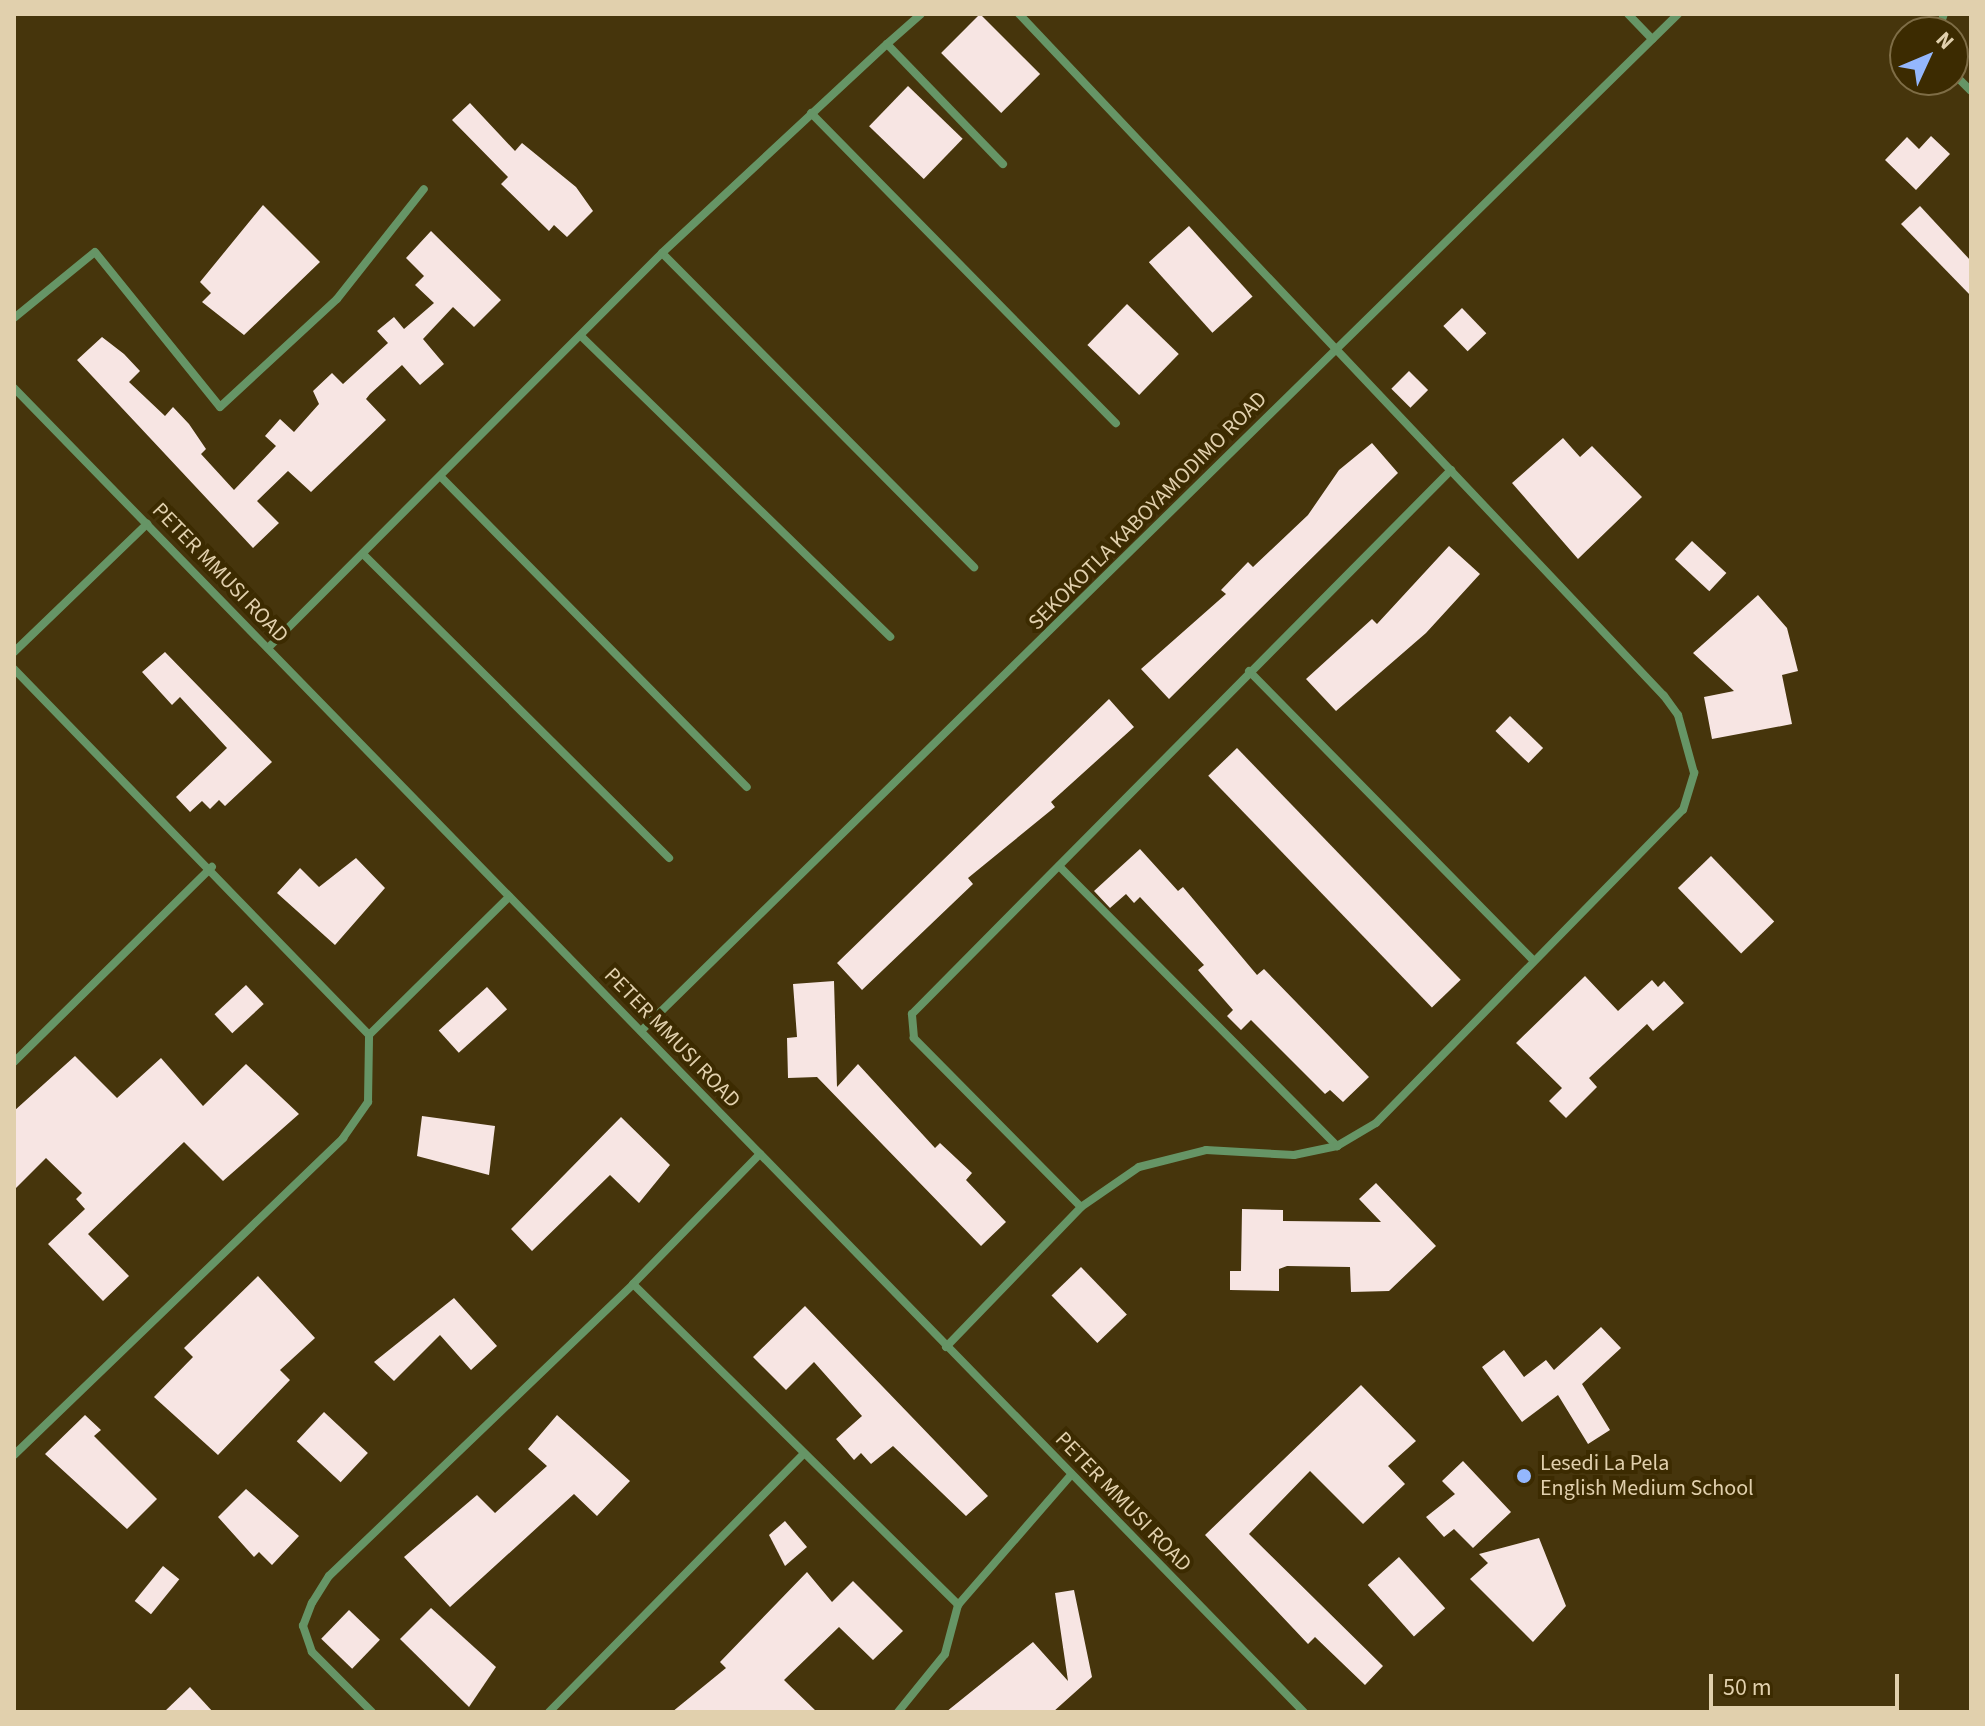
<!DOCTYPE html>
<style>
body{margin:0}
#map{position:relative;width:1985px;height:1726px;overflow:hidden;background:#46350c;font-family:"Source Sans 3",sans-serif}
div>[style]{position:absolute}
[style*='--x']{left:calc(var(--x)*1px);top:calc(var(--y)*1px);width:calc(var(--w)*1px);rotate:calc(var(--a)*1deg)}
.building>*{inset:0;background:#f7e5e3;transform-origin:0 0}
.minor>*{height:8px;margin:-4px;padding:0 4px;transform-origin:4px;border-radius:4px;background:#669566}
.dots>*{width:22px;height:22px;translate:-50% -50%;box-sizing:border-box;border:4px solid #3c2b01;border-radius:50%}
span{translate:-50% -50%;white-space:nowrap;text-align:center;line-height:1.15;-webkit-text-stroke:8px #3c2b01;paint-order:stroke}
.street-label{font-size:22px;color:#e1d0ad}
.poi-label{font-size:22px;color:#e1d0ad}
.left{translate:0 -50%;text-align:left}
.frame{position:absolute;inset:0;border:16px solid #e1d0ad;pointer-events:none}
.north{position:absolute;left:1889px;top:16px;width:80px;height:80px;box-sizing:border-box;background:#3c2b01;border:2px solid #7e6d46;border-radius:50%;rotate:46deg;font-size:22px;font-weight:700;line-height:32px;text-align:center;color:#e1d0ad}
.north::after{content:'';display:block;margin:auto;width:28px;height:36px;background:#94b7fd;clip-path:polygon(50% 0,100% 100%,50% 72%,0 100%)}
.scale{position:absolute;left:1709px;top:1674px;width:190px;height:36px;box-sizing:border-box;border:4px solid #e1d0ad;border-top:0;padding-left:10px;font-size:24px;line-height:28px;white-space:nowrap;color:#e1d0ad;-webkit-text-stroke:6px #3c2b01;paint-order:stroke}
</style>
<div id="map">
<div class="building">
<i style="left:980px;top:14px;width:85px;height:55px;rotate:45deg"></i>
<i style="left:908px;top:86px;width:76px;height:56px;rotate:44deg"></i>
<i style="clip-path:polygon(470px 103px,515px 151px,522px 143px,576px 187px,593px 211px,567px 237px,554px 225px,549px 231px,501px 184px,508px 177px,452px 120px)"></i>
<i style="clip-path:polygon(1931px 136px,1950px 154px,1916px 190px,1885px 160px,1907px 137px,1919px 149px)"></i>
<i style="clip-path:polygon(263px 205px,320px 262px,244px 335px,202px 302px,211px 293px,200px 282px)"></i>
<i style="clip-path:polygon(1920px 206px,1971px 261px,1971px 296px,1901px 224px)"></i>
<i style="left:1189px;top:226px;width:95px;height:54px;rotate:48deg"></i>
<i style="clip-path:polygon(431px 231px,501px 300px,474px 327px,453px 307px,423px 339px,444px 364px,420px 385px,402px 365px,370px 394px,366px 399px,386px 420px,311px 492px,288px 471px,257px 501px,279px 523px,253px 548px,77px 360px,102px 337px,124px 354px,140px 371px,129px 382px,165px 416px,173px 407px,189px 424px,206px 449px,201px 454px,234px 490px,276px 446px,265px 436px,280px 419px,294px 432px,319px 404px,313px 391px,332px 373px,343px 384px,388px 343px,377px 331px,394px 317px,404px 329px,434px 303px,415px 285px,424px 276px,406px 258px)"></i>
<i style="left:1127px;top:304px;width:72px;height:57px;rotate:44deg"></i>
<i style="left:1462px;top:308px;width:35px;height:26px;rotate:46deg"></i>
<i style="left:1409px;top:371px;width:27px;height:25px;rotate:45deg"></i>
<i style="clip-path:polygon(1563px 438px,1580px 457px,1592px 446px,1642px 497px,1578px 559px,1512px 483px)"></i>
<i style="clip-path:polygon(1372px 443px,1398px 473px,1169px 699px,1141px 669px,1226px 594px,1221px 590px,1248px 562px,1253px 567px,1308px 515px,1339px 470px)"></i>
<i style="left:1692px;top:541px;width:47px;height:25px;rotate:43deg"></i>
<i style="clip-path:polygon(1449px 546px,1480px 574px,1426px 633px,1336px 711px,1306px 679px,1372px 619px,1377px 624px)"></i>
<i style="clip-path:polygon(1758px 595px,1787px 628px,1798px 671px,1782px 675px,1792px 724px,1712px 739px,1704px 697px,1734px 691px,1693px 653px)"></i>
<i style="clip-path:polygon(165px 652px,272px 762px,225px 806px,219px 800px,210px 809px,202px 801px,190px 812px,176px 797px,227px 748px,180px 697px,172px 705px,142px 672px)"></i>
<i style="clip-path:polygon(1109px 699px,1134px 727px,1051px 802px,1055px 807px,968px 878px,973px 884px,862px 990px,837px 963px)"></i>
<i style="left:1510px;top:716px;width:46px;height:21px;rotate:44deg"></i>
<i style="left:1237px;top:748px;width:322px;height:40px;rotate:46deg"></i>
<i style="clip-path:polygon(1140px 849px,1178px 891px,1183px 887px,1257px 975px,1264px 969px,1369px 1077px,1343px 1102px,1330px 1090px,1325px 1094px,1251px 1020px,1241px 1030px,1227px 1016px,1233px 1010px,1198px 970px,1204px 965px,1140px 897px,1134px 903px,1126px 894px,1110px 908px,1094px 891px)"></i>
<i style="left:1711px;top:856px;width:91px;height:46px;rotate:46deg"></i>
<i style="clip-path:polygon(356px 858px,385px 888px,335px 945px,277px 893px,300px 868px,319px 887px)"></i>
<i style="clip-path:polygon(1585px 976px,1618px 1011px,1652px 980px,1658px 987px,1664px 981px,1684px 1003px,1653px 1031px,1647px 1024px,1589px 1078px,1597px 1087px,1566px 1118px,1549px 1101px,1562px 1088px,1516px 1043px)"></i>
<i style="clip-path:polygon(834px 981px,837px 1087px,858px 1064px,935px 1148px,940px 1143px,972px 1173px,966px 1180px,1006px 1222px,981px 1246px,817px 1077px,788px 1078px,787px 1038px,797px 1037px,793px 984px)"></i>
<i style="left:246px;top:985px;width:26px;height:43px;rotate:47deg"></i>
<i style="left:487px;top:987px;width:30px;height:65px;rotate:48deg"></i>
<i style="clip-path:polygon(75px 1056px,117px 1098px,161px 1058px,203px 1106px,246px 1064px,299px 1114px,223px 1181px,184px 1142px,88px 1234px,129px 1276px,103px 1301px,48px 1244px,85px 1209px,76px 1199px,82px 1193px,46px 1158px,14px 1190px,14px 1111px)"></i>
<i style="clip-path:polygon(422px 1116px,495px 1126px,489px 1175px,417px 1156px)"></i>
<i style="clip-path:polygon(621px 1117px,670px 1165px,639px 1203px,610px 1175px,532px 1251px,511px 1229px)"></i>
<i style="clip-path:polygon(1376px 1183px,1436px 1246px,1389px 1291px,1351px 1292px,1350px 1267px,1287px 1266px,1279px 1269px,1279px 1291px,1230px 1290px,1230px 1271px,1241px 1271px,1242px 1209px,1283px 1210px,1283px 1221px,1381px 1222px,1359px 1199px)"></i>
<i style="left:1081px;top:1267px;width:66px;height:41px;rotate:46deg"></i>
<i style="clip-path:polygon(258px 1276px,315px 1338px,280px 1370px,290px 1380px,218px 1455px,154px 1397px,193px 1357px,184px 1348px)"></i>
<i style="clip-path:polygon(454px 1298px,497px 1346px,471px 1370px,440px 1335px,394px 1381px,374px 1362px)"></i>
<i style="clip-path:polygon(805px 1306px,988px 1496px,966px 1516px,893px 1446px,871px 1464px,861px 1453px,854px 1460px,836px 1439px,862px 1416px,814px 1362px,786px 1390px,753px 1357px)"></i>
<i style="clip-path:polygon(1601px 1327px,1621px 1348px,1582px 1384px,1610px 1430px,1588px 1444px,1558px 1395px,1522px 1422px,1482px 1367px,1504px 1350px,1524px 1377px,1546px 1360px,1554px 1370px)"></i>
<i style="clip-path:polygon(1361px 1385px,1416px 1441px,1388px 1466px,1405px 1484px,1363px 1524px,1310px 1471px,1249px 1534px,1383px 1666px,1365px 1685px,1315px 1637px,1308px 1644px,1205px 1535px)"></i>
<i style="left:324px;top:1412px;width:60px;height:40px;rotate:43deg"></i>
<i style="clip-path:polygon(85px 1415px,101px 1430px,94px 1436px,157px 1499px,127px 1529px,45px 1454px)"></i>
<i style="clip-path:polygon(557px 1415px,630px 1481px,597px 1516px,574px 1494px,450px 1607px,404px 1557px,477px 1495px,495px 1513px,547px 1466px,528px 1449px)"></i>
<i style="clip-path:polygon(1463px 1461px,1511px 1512px,1473px 1548px,1454px 1529px,1444px 1537px,1426px 1517px,1455px 1494px,1442px 1481px)"></i>
<i style="clip-path:polygon(246px 1489px,299px 1536px,272px 1565px,259px 1552px,254px 1557px,218px 1517px)"></i>
<i style="clip-path:polygon(785px 1521px,807px 1547px,785px 1566px,769px 1535px)"></i>
<i style="clip-path:polygon(1539px 1538px,1566px 1606px,1533px 1642px,1470px 1579px,1488px 1563px,1479px 1554px)"></i>
<i style="left:1399px;top:1557px;width:69px;height:42px;rotate:48deg"></i>
<i style="left:163px;top:1566px;width:21px;height:45px;rotate:39deg"></i>
<i style="clip-path:polygon(807px 1572px,832px 1602px,853px 1581px,903px 1631px,873px 1660px,839px 1627px,784px 1680px,817px 1712px,672px 1712px,726px 1668px,720px 1662px)"></i>
<i style="clip-path:polygon(1074px 1590px,1092px 1677px,1053px 1712px,946px 1712px,1033px 1642px,1068px 1681px,1055px 1593px)"></i>
<i style="clip-path:polygon(431px 1608px,496px 1667px,469px 1707px,400px 1639px)"></i>
<i style="left:349px;top:1610px;width:43px;height:40px;rotate:44deg"></i>
<i style="clip-path:polygon(190px 1687px,213px 1712px,164px 1712px)"></i>
</div>
<div class="minor">
<i style="--x:1628;--y:14;--w:35;--a:46"></i>
<i style="--x:1938;--y:32;--w:19;--a:-72"></i>
<i style="--x:887;--y:44;--w:45;--a:-41.4"></i>
<i style="--x:1953;--y:73;--w:25;--a:45"></i>
<i style="--x:811;--y:113;--w:435;--a:45.5"></i>
<i style="--x:662;--y:253;--w:443;--a:45.2"></i>
<i style="--x:14;--y:318;--w:104;--a:-39.2"></i>
<i style="--x:95;--y:252;--w:199;--a:51.1"></i>
<i style="--x:220;--y:407;--w:159;--a:-42.7"></i>
<i style="--x:337;--y:299;--w:140;--a:-51.7"></i>
<i style="--x:582;--y:337;--w:430;--a:44.2"></i>
<i style="--x:14;--y:388;--w:1849;--a:45.75"></i>
<i style="--x:442;--y:478;--w:434;--a:45.4"></i>
<i style="--x:364;--y:555;--w:430;--a:44.8"></i>
<i style="--x:268;--y:648;--w:558;--a:-45.07"></i>
<i style="--x:662;--y:253;--w:307;--a:-42.9"></i>
<i style="--x:887;--y:44;--w:167;--a:46"></i>
<i style="--x:14;--y:652;--w:185;--a:-43.9"></i>
<i style="--x:14;--y:669;--w:510;--a:45.87"></i>
<i style="--x:369;--y:1035;--w:197;--a:-44.6"></i>
<i style="--x:1249;--y:671;--w:405;--a:45.5"></i>
<i style="--x:1059;--y:866;--w:395;--a:45.2"></i>
<i style="--x:641;--y:1031;--w:1452;--a:-44.44"></i>
<i style="--x:14;--y:1062;--w:278;--a:-44.6"></i>
<i style="--x:1081;--y:1207;--w:238;--a:-134.7"></i>
<i style="--x:914;--y:1038;--w:24;--a:-95"></i>
<i style="--x:912;--y:1014;--w:766;--a:-45.26"></i>
<i style="--x:633;--y:1284;--w:182;--a:-45.7"></i>
<i style="--x:946;--y:1347;--w:194;--a:-46"></i>
<i style="--x:1081;--y:1207;--w:70;--a:-34.6"></i>
<i style="--x:1139;--y:1167;--w:69;--a:-14.2"></i>
<i style="--x:1206;--y:1150;--w:88;--a:3.3"></i>
<i style="--x:1294;--y:1155;--w:44;--a:-11.8"></i>
<i style="--x:1337;--y:1146;--w:45;--a:-30.5"></i>
<i style="--x:1376;--y:1123;--w:438;--a:-45.6"></i>
<i style="--x:1683;--y:810;--w:39;--a:-73"></i>
<i style="--x:1694;--y:773;--w:60;--a:-105.4"></i>
<i style="--x:1678;--y:715;--w:24;--a:-126"></i>
<i style="--x:1664;--y:696;--w:939;--a:-133.4"></i>
<i style="--x:14;--y:1455;--w:457;--a:-43.9"></i>
<i style="--x:343;--y:1138;--w:44;--a:-55.2"></i>
<i style="--x:368;--y:1102;--w:67;--a:-89.1"></i>
<i style="--x:958;--y:1605;--w:172;--a:-49"></i>
<i style="--x:372;--y:1712;--w:85;--a:-135"></i>
<i style="--x:312;--y:1652;--w:28;--a:-109"></i>
<i style="--x:303;--y:1626;--w:25;--a:-69"></i>
<i style="--x:312;--y:1603;--w:32;--a:-58"></i>
<i style="--x:329;--y:1576;--w:422;--a:-43.8"></i>
<i style="--x:633;--y:1284;--w:457;--a:44.6"></i>
<i style="--x:958;--y:1605;--w:51;--a:104.9"></i>
<i style="--x:945;--y:1654;--w:75;--a:129"></i>
<i style="--x:549;--y:1712;--w:361;--a:-45.4"></i>
</div>
<div class="dots">
<i style="left:1524px;top:1476px;background:#94b7fd"></i>
</div>
<div class="street-label">
<span style="left:1148px;top:511px;rotate:-45deg">SEKOKOTLA KABOYAMODIMO ROAD</span>
<span style="left:220px;top:573px;rotate:46deg">PETER MMUSI ROAD</span>
<span style="left:672px;top:1038px;rotate:46deg">PETER MMUSI ROAD</span>
<span style="left:1123px;top:1502px;rotate:46deg">PETER MMUSI ROAD</span>
</div>
<div class="poi-label">
<span class="left" style="left:1540px;top:1476px">Lesedi La Pela<br>English Medium School</span>
</div>
<div class="frame"></div>
<div class="north">N</div>
<div class="scale">50 m</div>
</div>
